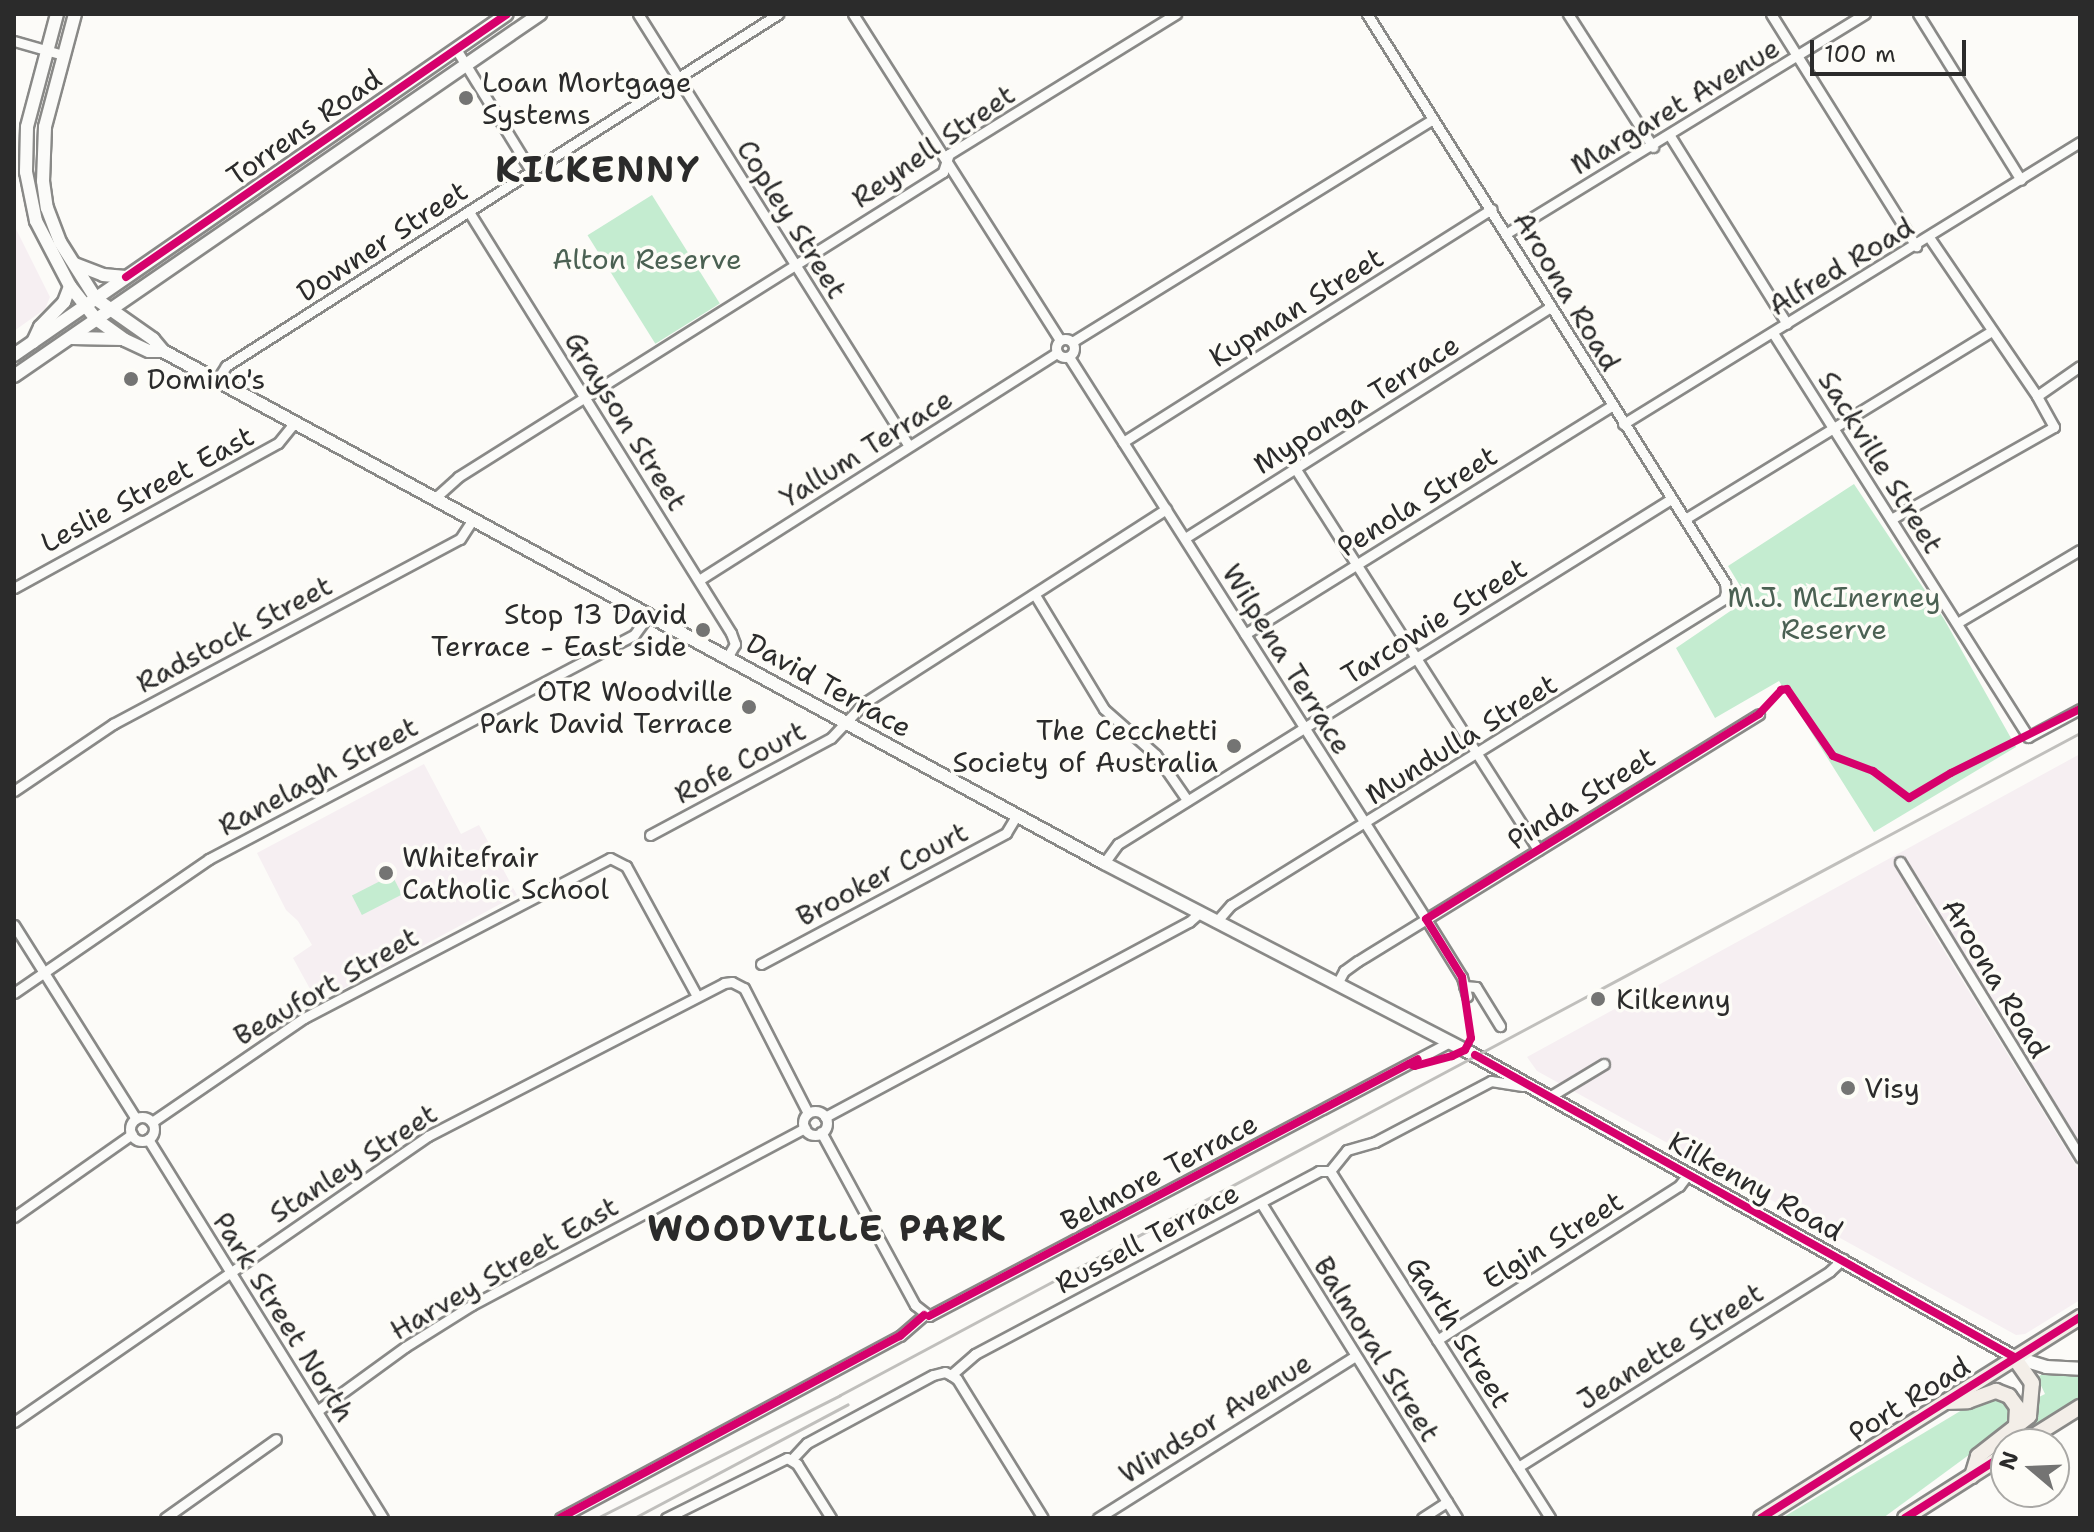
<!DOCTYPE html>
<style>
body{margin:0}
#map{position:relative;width:2094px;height:1532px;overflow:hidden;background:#fcfbf8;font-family:"Shantell Sans",sans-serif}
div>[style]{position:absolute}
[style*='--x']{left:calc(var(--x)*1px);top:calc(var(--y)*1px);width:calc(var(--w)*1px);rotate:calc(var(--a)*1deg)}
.built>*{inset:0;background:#f6eff2}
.green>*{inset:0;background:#c4ecd0;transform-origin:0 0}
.roads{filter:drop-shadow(2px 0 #898987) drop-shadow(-2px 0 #898987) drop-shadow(0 2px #898987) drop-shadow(0 -2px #898987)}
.minor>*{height:9px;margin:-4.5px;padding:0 4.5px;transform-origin:4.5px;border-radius:4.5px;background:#fbfbf9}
.minor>.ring{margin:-4.5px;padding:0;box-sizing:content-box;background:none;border:9px solid #fbfbf9;border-radius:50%}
.secondary>*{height:12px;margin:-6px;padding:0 6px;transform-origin:6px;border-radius:6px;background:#fbfbf9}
.trunk>*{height:14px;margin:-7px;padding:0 7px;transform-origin:7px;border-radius:7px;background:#f3eee8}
.rail>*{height:3px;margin:-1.5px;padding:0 1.5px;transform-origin:1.5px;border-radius:1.5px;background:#c0bfbc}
.cycleway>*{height:8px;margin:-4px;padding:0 4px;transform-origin:4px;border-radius:4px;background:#d6006c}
.dots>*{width:22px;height:22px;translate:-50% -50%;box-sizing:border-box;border:4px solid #fdfcf7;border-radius:50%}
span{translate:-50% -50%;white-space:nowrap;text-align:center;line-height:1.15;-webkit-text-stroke:7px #fdfcf7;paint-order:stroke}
.poi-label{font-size:28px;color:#2b2b2b}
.left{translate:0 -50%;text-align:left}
.right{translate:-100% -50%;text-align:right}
.street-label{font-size:28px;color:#2b2b2b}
.park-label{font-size:28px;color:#4b6153}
.district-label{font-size:36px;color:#2b2b2b;font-weight:700;letter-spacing:2px}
.frame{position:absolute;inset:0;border:16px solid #2b2b2b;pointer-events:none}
.north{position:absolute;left:1990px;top:1428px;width:80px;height:80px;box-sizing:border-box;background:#fdfcf7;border:2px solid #a9a8a5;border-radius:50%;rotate:289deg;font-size:22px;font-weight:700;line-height:32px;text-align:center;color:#2b2b2b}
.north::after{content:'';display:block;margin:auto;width:28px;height:36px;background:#747473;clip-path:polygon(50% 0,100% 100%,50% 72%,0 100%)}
.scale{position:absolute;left:1810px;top:40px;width:156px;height:36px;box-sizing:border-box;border:4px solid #2b2b2b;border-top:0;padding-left:10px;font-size:24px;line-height:28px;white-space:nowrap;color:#2b2b2b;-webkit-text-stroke:6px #fdfcf7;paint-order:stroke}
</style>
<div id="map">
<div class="built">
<i style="clip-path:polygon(14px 225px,50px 297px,45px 309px,14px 331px)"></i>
<i style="clip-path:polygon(2080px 754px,2080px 1147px,1926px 895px,1916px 905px,2080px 1172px,2080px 1300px,2025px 1334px,2016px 1335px,1537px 1071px,1527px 1057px)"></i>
<i style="clip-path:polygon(424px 764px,461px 834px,479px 825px,517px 895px,337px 992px,334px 987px,315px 998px,293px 958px,312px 945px,298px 921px,286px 910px,257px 853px)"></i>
</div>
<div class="green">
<i style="left:652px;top:195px;width:128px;height:76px;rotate:58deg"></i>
<i style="clip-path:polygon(1854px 484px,1944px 619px,2016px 747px,1874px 832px,1779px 681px,1715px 718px,1676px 648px,1748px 599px,1728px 566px)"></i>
<i style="left:392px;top:875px;width:22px;height:45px;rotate:63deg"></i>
<i style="clip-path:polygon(2043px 1374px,2080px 1375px,2080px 1398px,2025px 1432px,2037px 1398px,2045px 1394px,2037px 1377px)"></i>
<i style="clip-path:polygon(1982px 1398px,2000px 1398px,2006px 1403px,2011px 1412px,2011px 1424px,1883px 1518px,1782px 1518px)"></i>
</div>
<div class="roads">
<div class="minor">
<i style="--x:638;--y:14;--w:510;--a:57.9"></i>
<i style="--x:853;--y:14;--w:386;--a:57.6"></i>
<i style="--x:1568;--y:14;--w:158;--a:57.4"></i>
<i style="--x:1771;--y:14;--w:274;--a:58"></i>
<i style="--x:1918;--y:14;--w:195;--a:58.2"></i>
<i style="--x:14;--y:41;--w:51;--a:15.9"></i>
<i style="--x:456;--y:49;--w:143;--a:58.4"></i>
<i style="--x:1670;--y:136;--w:221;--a:58.1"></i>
<i style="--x:469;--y:212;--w:496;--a:58.1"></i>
<i style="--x:731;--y:633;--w:12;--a:70"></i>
<i style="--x:735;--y:644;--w:14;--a:120"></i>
<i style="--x:1507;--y:233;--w:420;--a:-31.5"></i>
<i style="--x:1773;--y:333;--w:478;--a:57.7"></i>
<i style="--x:2028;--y:737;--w:59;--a:-28.3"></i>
<i class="ring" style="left:1056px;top:339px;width:9px;height:9px"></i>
<i style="--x:1072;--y:342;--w:423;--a:-31.7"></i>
<i style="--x:1069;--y:357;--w:666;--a:57.58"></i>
<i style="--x:1426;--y:919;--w:68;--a:58.2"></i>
<i style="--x:1462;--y:977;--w:20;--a:75"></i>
<i style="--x:217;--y:380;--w:17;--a:-57"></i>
<i style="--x:226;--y:366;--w:655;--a:-32.52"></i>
<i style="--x:2037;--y:396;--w:52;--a:-34.9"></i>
<i style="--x:1623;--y:424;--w:537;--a:-31.68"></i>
<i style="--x:1123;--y:442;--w:436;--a:-32.3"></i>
<i style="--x:1295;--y:468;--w:453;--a:57.5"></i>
<i style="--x:435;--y:498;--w:31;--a:-42"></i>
<i style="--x:458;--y:477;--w:573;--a:-32.16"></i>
<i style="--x:943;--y:172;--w:19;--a:-72"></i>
<i style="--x:949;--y:154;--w:267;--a:-31.7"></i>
<i style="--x:1893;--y:518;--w:185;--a:-29.5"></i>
<i style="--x:2054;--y:427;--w:35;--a:-119"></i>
<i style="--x:2037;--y:396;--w:192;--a:-124.2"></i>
<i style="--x:1685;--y:519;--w:360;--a:-31.5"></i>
<i style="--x:1185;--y:538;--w:433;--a:-32.3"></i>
<i style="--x:699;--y:580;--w:424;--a:-32.4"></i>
<i style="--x:14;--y:588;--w:301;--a:-28.8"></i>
<i style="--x:278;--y:443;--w:27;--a:-51"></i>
<i style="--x:1035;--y:595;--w:133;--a:58.8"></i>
<i style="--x:1104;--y:709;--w:69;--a:41.5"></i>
<i style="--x:1156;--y:755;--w:55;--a:55.4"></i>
<i style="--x:1957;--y:623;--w:143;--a:-30.7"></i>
<i style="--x:1245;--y:634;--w:432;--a:-31.9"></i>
<i style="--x:14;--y:791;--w:120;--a:-34.1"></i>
<i style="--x:113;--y:724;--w:393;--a:-28.1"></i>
<i style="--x:460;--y:539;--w:24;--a:-57"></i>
<i style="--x:650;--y:835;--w:205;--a:-28.2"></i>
<i style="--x:831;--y:738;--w:48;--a:-46.7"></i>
<i style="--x:864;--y:703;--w:359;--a:-32.7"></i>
<i style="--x:1900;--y:862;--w:346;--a:58.6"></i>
<i style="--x:1104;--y:863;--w:24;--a:-54"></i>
<i style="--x:1118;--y:844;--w:652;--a:-31.96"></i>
<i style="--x:1216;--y:922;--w:23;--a:-49"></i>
<i style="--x:1231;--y:905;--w:580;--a:-31.83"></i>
<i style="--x:1724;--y:599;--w:7;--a:-74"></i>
<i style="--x:1726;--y:592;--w:9;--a:-96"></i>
<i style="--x:1725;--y:583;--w:672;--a:-122.18"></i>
<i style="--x:14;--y:925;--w:229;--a:57.8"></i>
<i style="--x:761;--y:964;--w:278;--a:-28.1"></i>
<i style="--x:1006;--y:833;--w:21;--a:-59"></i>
<i style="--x:1337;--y:984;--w:15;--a:-62"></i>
<i style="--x:1344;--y:971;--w:17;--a:-36"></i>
<i style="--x:1358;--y:961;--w:471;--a:-31.6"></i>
<i style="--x:1464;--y:986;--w:12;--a:5"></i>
<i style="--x:1476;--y:987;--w:46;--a:58.4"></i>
<i style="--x:14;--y:993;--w:237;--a:-34.5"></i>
<i style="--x:209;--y:859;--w:480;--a:-27.8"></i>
<i style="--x:634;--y:635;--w:26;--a:-54"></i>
<i style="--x:1549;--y:1097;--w:64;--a:-31"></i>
<i class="ring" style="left:803px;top:1111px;width:15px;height:15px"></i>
<i style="--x:825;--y:1117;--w:413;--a:-28.2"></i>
<i style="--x:1189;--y:922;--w:13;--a:-42"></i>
<i class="ring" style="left:130px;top:1117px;width:15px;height:15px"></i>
<i style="--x:152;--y:1122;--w:184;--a:-34.4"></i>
<i style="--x:304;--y:1018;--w:345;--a:-27.6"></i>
<i style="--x:610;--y:858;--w:18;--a:27"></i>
<i style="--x:626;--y:866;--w:148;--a:61.4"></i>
<i style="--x:821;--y:1132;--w:197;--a:61.5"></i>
<i style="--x:915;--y:1305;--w:18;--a:38"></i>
<i style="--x:929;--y:1316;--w:589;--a:-27.74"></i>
<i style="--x:148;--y:1139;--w:446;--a:58.2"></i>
<i style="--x:1330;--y:1171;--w:411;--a:57.6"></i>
<i style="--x:1330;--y:1171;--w:27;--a:-51"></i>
<i style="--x:1347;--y:1150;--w:29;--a:-16"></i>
<i style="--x:1375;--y:1142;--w:131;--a:-27.7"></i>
<i style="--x:1491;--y:1081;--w:32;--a:9"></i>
<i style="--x:1261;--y:1203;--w:371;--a:58.1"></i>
<i style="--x:14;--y:1217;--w:144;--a:-35.1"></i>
<i style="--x:1437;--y:1340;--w:287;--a:-32.5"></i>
<i style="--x:1679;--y:1186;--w:15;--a:-53"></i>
<i style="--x:951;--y:1375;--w:32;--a:-41"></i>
<i style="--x:975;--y:1354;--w:390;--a:-28"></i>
<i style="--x:1319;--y:1171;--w:11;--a:0"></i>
<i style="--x:951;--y:1375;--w:7;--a:34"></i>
<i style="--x:957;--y:1379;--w:163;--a:58.3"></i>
<i style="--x:317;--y:1411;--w:109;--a:-36"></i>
<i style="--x:405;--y:1347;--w:79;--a:-32.1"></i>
<i style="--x:472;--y:1305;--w:377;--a:-28"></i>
<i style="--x:14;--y:1422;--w:503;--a:-34.64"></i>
<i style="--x:428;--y:1136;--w:333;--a:-27.3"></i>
<i style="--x:724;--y:983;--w:8;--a:-7"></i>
<i style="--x:732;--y:982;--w:13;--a:27"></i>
<i style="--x:744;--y:988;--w:140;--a:62.9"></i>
<i style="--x:792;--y:1459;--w:22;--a:-47"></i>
<i style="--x:807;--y:1443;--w:143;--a:-28.4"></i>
<i style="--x:933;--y:1375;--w:12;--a:-14"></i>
<i style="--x:945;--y:1372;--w:7;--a:27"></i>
<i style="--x:1518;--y:1467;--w:368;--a:-32.1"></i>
<i style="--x:1830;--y:1271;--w:18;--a:-43"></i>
<i style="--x:165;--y:1518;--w:136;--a:-35.4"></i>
<i style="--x:560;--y:1518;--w:386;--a:-28.2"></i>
<i style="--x:900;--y:1336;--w:32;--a:-41"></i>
<i style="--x:666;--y:1518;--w:135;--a:-26.4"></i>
<i style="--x:787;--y:1458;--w:12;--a:31"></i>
<i style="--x:797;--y:1464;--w:64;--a:57.8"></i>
<i style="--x:1098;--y:1518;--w:304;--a:-32.2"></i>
<i style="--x:1422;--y:1518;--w:30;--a:-33"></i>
</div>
<div class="secondary">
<i style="--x:57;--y:14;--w:117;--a:104.9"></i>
<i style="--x:27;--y:127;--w:45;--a:91.3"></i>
<i style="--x:26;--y:172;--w:50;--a:78.5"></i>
<i style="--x:36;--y:221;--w:73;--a:62.4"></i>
<i style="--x:70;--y:286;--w:42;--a:51.8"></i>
<i style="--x:96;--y:319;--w:36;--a:36"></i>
<i style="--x:125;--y:340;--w:26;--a:25"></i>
<i style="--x:149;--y:351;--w:14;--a:0"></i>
<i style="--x:75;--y:14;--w:117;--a:104.9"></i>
<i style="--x:45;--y:127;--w:54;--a:92.1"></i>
<i style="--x:43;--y:181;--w:27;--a:82"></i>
<i style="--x:47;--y:208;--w:36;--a:69"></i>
<i style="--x:60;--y:242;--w:67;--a:57.7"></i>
<i style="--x:96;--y:299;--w:70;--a:35.1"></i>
<i style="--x:153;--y:339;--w:16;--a:50"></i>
<i style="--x:163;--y:351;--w:1071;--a:28.55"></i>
<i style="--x:1104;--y:863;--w:407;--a:27.4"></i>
<i style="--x:1465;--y:1050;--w:629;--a:29.21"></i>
<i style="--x:2014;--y:1357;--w:34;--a:17"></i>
<i style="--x:2046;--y:1367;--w:34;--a:3"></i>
<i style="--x:75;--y:264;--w:30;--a:21"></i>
<i style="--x:103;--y:275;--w:23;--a:5"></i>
<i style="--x:72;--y:338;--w:50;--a:1.1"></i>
<i style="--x:33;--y:342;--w:17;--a:-65"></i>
<i style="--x:40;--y:327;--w:35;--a:-46"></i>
<i style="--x:64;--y:302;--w:17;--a:-69"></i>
<i style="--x:14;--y:355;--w:599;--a:-34.67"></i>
<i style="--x:14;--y:376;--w:639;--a:-34.54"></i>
</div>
<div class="trunk">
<i style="--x:1945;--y:1402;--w:23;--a:-2"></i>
<i style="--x:1968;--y:1401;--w:30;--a:-20"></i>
<i style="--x:1996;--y:1391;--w:14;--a:21"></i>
<i style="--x:2009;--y:1396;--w:14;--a:54"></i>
<i style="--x:2017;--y:1407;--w:21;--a:93"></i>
<i style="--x:2021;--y:1444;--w:70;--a:-32.1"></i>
<i style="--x:1972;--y:1476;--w:21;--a:-73"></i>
<i style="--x:1978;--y:1456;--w:65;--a:-38.1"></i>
<i style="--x:2029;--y:1416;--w:33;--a:-85"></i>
<i style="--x:2032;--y:1383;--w:32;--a:-125"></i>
<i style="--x:1761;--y:1518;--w:377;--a:-32.2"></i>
<i style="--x:1905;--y:1518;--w:120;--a:-32.4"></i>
</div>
</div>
<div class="rail">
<i style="--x:597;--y:1518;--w:272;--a:-26.8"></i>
<i style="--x:840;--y:1395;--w:1406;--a:-28.1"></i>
<i style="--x:634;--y:1518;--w:242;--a:-28"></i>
</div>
<div class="cycleway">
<i style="--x:126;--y:277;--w:463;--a:-34.6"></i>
<i style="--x:1475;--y:1055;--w:618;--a:29.26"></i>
<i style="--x:1409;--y:1064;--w:6;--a:18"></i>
<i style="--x:1415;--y:1066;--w:38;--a:-15"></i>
<i style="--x:1452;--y:1056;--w:14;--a:-25"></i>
<i style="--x:1465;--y:1050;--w:13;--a:-63"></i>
<i style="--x:1471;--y:1038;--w:62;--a:-98.4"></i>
<i style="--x:1462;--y:977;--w:68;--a:-121.8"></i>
<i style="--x:1426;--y:919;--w:391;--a:-31.6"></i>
<i style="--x:1759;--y:714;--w:33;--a:-47"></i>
<i style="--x:1781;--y:690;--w:6;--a:-9"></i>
<i style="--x:1787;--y:689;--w:81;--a:55.5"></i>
<i style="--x:1833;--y:756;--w:43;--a:20.6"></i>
<i style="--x:1873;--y:771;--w:45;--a:36.9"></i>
<i style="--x:1909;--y:798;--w:49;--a:-30.8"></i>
<i style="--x:1951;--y:773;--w:144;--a:-26.4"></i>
<i style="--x:929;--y:1316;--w:552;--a:-27.72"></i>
<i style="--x:560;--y:1518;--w:386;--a:-28.2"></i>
<i style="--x:900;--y:1336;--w:32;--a:-41"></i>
<i style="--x:1761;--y:1518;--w:377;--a:-32.2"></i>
<i style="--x:1905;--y:1518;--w:120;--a:-32.4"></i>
</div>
<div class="dots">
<i style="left:466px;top:98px;background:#747473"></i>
<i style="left:131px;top:379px;background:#747473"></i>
<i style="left:703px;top:630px;background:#747473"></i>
<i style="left:749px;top:707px;background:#747473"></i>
<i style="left:1234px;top:746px;background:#747473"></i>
<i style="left:386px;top:873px;background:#747473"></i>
<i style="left:1598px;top:999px;background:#747473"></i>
<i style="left:1848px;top:1088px;background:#747473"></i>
</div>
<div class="poi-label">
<span class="left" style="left:482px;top:98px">Loan Mortgage<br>Systems</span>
<span class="left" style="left:147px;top:379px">Domino's</span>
<span class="right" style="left:687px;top:630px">Stop 13 David<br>Terrace - East side</span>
<span class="right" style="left:733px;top:707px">OTR Woodville<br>Park David Terrace</span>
<span class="right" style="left:1218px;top:746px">The Cecchetti<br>Society of Australia</span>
<span class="left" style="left:402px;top:873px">Whitefrair<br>Catholic School</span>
<span class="left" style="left:1616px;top:999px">Kilkenny</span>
<span class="left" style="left:1864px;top:1088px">Visy</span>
</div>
<div class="street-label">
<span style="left:1675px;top:106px;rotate:-31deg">Margaret Avenue</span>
<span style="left:304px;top:127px;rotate:-35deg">Torrens Road</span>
<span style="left:933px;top:146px;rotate:-35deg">Reynell Street</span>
<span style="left:792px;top:219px;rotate:58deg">Copley Street</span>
<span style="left:382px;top:241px;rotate:-33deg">Downer Street</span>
<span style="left:1841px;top:266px;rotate:-31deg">Alfred Road</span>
<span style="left:1567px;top:291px;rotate:59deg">Aroona Road</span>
<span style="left:1296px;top:307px;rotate:-32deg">Kupman Street</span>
<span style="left:1356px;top:404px;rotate:-32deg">Myponga Terrace</span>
<span style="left:626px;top:421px;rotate:58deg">Grayson Street</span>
<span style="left:866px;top:448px;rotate:-32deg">Yallum Terrace</span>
<span style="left:1881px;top:462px;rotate:58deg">Sackville Street</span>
<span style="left:147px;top:489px;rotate:-28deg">Leslie Street East</span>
<span style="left:1417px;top:501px;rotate:-32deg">Penola Street</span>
<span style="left:1434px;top:621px;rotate:-32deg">Tarcowie Street</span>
<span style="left:234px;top:634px;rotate:-28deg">Radstock Street</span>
<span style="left:1287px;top:659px;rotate:58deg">Wilpena Terrace</span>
<span style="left:829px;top:685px;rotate:29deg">David Terrace</span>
<span style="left:1461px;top:739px;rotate:-32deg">Mundulla Street</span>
<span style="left:740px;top:762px;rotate:-28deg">Rofe Court</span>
<span style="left:318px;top:776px;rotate:-28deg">Ranelagh Street</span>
<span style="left:1581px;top:798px;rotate:-32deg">Pinda Street</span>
<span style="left:882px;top:874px;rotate:-28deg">Brooker Court</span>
<span style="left:1996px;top:978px;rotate:59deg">Aroona Road</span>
<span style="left:326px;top:986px;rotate:-30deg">Beaufort Street</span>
<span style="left:353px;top:1163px;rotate:-33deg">Stanley Street</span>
<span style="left:1159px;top:1172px;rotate:-28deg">Belmore Terrace</span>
<span style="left:1756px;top:1186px;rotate:29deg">Kilkenny Road</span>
<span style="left:1147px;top:1238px;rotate:-28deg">Russell Terrace</span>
<span style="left:1553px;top:1240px;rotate:-32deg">Elgin Street</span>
<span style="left:504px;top:1268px;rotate:-30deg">Harvey Street East</span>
<span style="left:284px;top:1317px;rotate:58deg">Park Street North</span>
<span style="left:1459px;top:1332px;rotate:58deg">Garth Street</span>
<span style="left:1670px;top:1346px;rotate:-32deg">Jeanette Street</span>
<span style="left:1377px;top:1349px;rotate:58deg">Balmoral Street</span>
<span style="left:1909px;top:1399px;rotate:-32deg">Port Road</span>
<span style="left:1215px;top:1418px;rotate:-32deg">Windsor Avenue</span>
</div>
<div class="park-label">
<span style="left:647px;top:259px">Alton Reserve</span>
<span style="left:1834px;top:613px">M.J. McInerney<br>Reserve</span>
</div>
<div class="district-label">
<span style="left:598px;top:170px">KILKENNY</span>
<span style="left:827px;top:1229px">WOODVILLE PARK</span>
</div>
<div class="frame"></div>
<div class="north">N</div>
<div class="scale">100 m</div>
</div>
